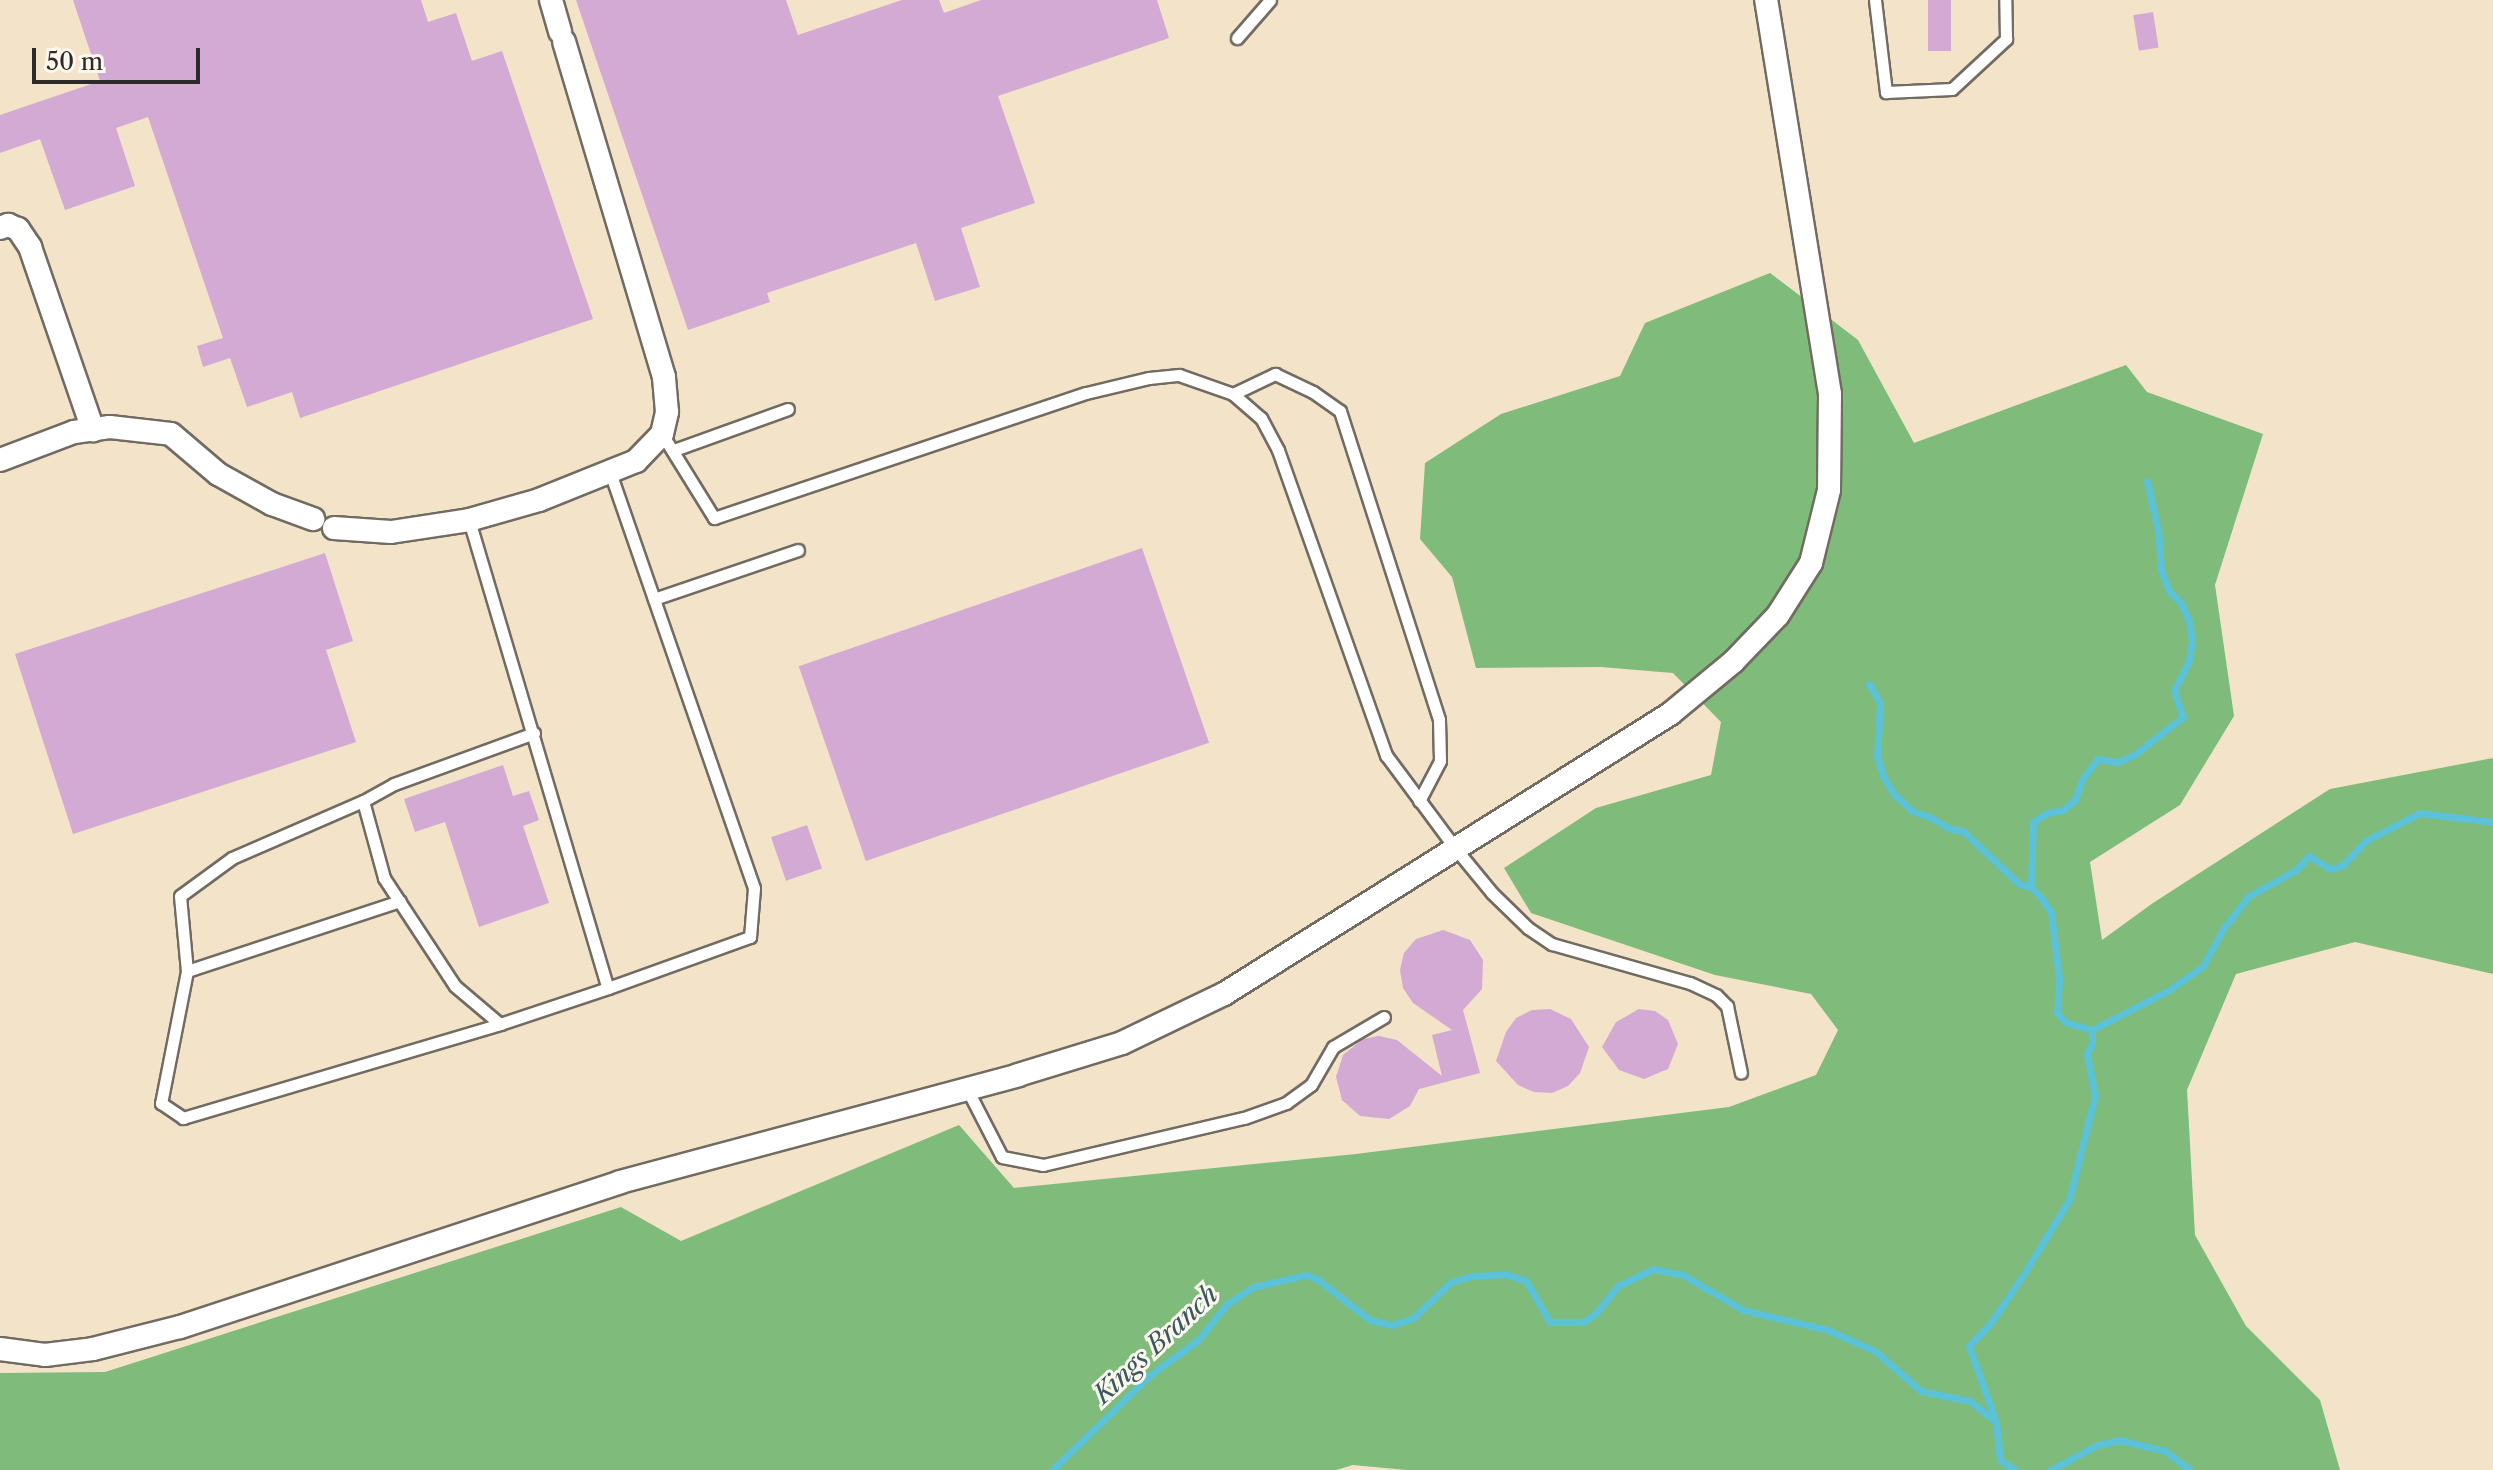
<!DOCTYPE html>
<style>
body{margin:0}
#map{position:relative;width:2493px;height:1470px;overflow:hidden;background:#f3e3c8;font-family:"Libre Caslon Text",serif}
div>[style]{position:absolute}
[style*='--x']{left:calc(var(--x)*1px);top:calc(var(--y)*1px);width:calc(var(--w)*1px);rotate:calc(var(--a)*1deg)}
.forest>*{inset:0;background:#7fbb7a}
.stream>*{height:7px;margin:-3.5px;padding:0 3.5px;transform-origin:3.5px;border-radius:3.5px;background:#5bc2d8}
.building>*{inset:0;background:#d2aad4;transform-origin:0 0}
.roads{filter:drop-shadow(2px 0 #716b62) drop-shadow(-2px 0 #716b62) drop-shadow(0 2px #716b62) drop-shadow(0 -2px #716b62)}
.service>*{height:11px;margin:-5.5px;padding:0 5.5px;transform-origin:5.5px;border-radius:5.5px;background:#fff}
.minor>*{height:22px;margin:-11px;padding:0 11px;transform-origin:11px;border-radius:11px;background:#fff}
span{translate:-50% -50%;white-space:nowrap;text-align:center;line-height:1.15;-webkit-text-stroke:6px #fbf7ec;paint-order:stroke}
.water-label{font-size:26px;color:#39585f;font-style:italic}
.scale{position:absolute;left:32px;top:48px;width:168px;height:36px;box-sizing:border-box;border:4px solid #2b2b2b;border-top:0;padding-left:10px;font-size:24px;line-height:28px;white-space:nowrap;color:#2b2b2b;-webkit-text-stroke:6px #fbf7ec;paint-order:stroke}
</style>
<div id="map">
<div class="forest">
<i style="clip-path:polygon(1770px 273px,1858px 340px,1914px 443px,2126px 365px,2147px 392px,2263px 434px,2215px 585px,2234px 716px,2180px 805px,2090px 862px,2102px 940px,2153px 903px,2330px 789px,2493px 758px,2493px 974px,2355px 942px,2236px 974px,2187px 1090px,2195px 1235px,2246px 1326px,2320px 1400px,2340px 1470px,1406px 1470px,1353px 1465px,1336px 1470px,0 1470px,0 1373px,105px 1372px,621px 1207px,681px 1241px,959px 1125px,1014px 1188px,1356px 1154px,1729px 1107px,1816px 1075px,1838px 1030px,1811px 994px,1715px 975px,1531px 913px,1504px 868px,1596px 808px,1711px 775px,1721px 722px,1673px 673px,1601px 667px,1476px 668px,1452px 577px,1420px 539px,1425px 463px,1501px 414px,1620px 376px,1645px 323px)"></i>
</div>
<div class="stream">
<i style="--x:1869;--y:684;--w:22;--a:60"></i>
<i style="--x:1880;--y:703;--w:53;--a:93.2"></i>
<i style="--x:1877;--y:756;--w:21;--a:73"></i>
<i style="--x:1883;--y:776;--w:21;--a:59"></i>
<i style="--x:1894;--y:794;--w:25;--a:43"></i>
<i style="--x:1912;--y:811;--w:21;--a:19"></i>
<i style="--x:1932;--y:818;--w:21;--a:31"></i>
<i style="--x:1950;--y:829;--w:13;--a:9"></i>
<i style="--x:1963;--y:831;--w:77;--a:43.4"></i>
<i style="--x:2019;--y:884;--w:12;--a:14"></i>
<i style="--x:2031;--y:887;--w:18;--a:47"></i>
<i style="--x:2043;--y:900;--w:15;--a:58"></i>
<i style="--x:2051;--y:913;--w:65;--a:83"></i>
<i style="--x:2059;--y:978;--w:35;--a:93"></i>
<i style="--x:2057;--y:1013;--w:12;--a:48"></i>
<i style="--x:2065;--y:1022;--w:28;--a:17"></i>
<i style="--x:2092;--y:1030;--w:87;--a:-27.5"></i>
<i style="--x:2169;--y:990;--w:42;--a:-35.2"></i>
<i style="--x:2203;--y:966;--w:42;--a:-61.6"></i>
<i style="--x:2223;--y:929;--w:42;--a:-51.8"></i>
<i style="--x:2249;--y:896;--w:54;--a:-29"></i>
<i style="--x:2296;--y:870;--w:19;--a:-47"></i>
<i style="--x:2309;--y:856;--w:26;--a:31"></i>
<i style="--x:2331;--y:869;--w:13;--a:-18"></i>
<i style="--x:2343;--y:865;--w:33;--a:-47"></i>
<i style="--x:2365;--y:841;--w:62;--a:-27"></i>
<i style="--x:2420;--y:813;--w:74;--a:7"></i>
<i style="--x:2031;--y:887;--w:65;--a:-88.2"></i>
<i style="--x:2033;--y:822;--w:17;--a:-33"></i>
<i style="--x:2047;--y:813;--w:16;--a:-11"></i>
<i style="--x:2063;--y:810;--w:16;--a:-40"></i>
<i style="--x:2075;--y:800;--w:21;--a:-71"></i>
<i style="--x:2082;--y:780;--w:26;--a:-54"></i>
<i style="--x:2097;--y:759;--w:21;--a:8"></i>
<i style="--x:2118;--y:762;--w:17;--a:-24"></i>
<i style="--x:2134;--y:755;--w:62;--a:-37.8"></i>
<i style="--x:2183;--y:717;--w:28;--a:-109"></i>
<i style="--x:2174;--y:691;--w:34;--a:-64"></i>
<i style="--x:2189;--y:660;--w:19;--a:-81"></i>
<i style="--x:2192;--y:641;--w:20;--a:-99"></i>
<i style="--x:2189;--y:621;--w:20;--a:-114"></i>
<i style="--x:2181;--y:603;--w:17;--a:-135"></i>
<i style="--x:2169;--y:591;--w:22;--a:-111"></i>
<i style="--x:2161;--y:570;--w:39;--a:-94"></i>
<i style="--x:2158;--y:531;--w:51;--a:-102.4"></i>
<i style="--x:1052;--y:1470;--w:135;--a:-44.1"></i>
<i style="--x:1149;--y:1376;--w:61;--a:-36.3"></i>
<i style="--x:1198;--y:1340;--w:46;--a:-51.1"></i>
<i style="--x:1227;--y:1304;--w:31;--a:-33"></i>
<i style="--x:1253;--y:1287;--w:54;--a:-12.8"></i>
<i style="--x:1306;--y:1275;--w:12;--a:20"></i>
<i style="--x:1317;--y:1279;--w:67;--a:37.7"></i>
<i style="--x:1370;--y:1320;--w:23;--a:13"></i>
<i style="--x:1392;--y:1325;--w:22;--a:-18"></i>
<i style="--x:1413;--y:1318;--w:52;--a:-43.5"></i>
<i style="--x:1451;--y:1282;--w:22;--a:-16"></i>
<i style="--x:1472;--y:1276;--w:33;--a:-3"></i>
<i style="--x:1505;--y:1274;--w:22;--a:18"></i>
<i style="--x:1526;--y:1281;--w:48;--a:59.7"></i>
<i style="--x:1550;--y:1322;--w:33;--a:0"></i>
<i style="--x:1583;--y:1322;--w:16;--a:-35"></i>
<i style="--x:1596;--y:1313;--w:35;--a:-51"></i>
<i style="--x:1618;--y:1286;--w:39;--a:-26"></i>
<i style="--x:1653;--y:1269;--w:31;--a:11"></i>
<i style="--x:1683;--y:1275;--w:69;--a:30.3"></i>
<i style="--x:1743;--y:1310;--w:87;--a:13.2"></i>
<i style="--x:1828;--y:1330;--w:51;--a:24.1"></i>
<i style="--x:1875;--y:1351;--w:61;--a:41"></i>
<i style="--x:1921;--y:1391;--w:50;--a:11.5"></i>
<i style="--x:1970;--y:1401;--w:33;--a:39"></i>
<i style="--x:2015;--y:1470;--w:18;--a:-146"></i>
<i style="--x:2000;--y:1460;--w:38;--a:-96"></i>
<i style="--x:1996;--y:1422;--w:81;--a:-109.6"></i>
<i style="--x:1969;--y:1346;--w:34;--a:-47"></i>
<i style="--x:1992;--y:1321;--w:59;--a:-56"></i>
<i style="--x:2025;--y:1272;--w:84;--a:-58.6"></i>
<i style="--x:2069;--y:1200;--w:107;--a:-76"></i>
<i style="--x:2095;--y:1096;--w:43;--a:-100.8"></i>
<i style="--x:2087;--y:1054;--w:11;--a:-63"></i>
<i style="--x:2092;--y:1044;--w:14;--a:-90"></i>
<i style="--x:2050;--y:1470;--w:53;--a:-28"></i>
<i style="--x:2097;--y:1445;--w:24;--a:-12"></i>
<i style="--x:2120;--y:1440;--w:46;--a:13.7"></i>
<i style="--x:2165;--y:1451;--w:31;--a:37"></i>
</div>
<div class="building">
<i style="clip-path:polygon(73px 0,421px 0,428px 22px,456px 13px,472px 61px,502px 51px,593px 319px,300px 418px,292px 392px,247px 407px,230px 358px,203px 367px,197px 346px,223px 338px,148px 117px,116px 128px,135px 186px,65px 210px,40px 139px,0 153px,0 115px,100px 81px)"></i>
<i style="clip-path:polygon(576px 0,786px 0,798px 35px,902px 0,939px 0,944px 13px,981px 0,1157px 0,1169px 38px,998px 96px,1035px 203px,961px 228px,980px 287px,935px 301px,916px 243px,767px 293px,770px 302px,688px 330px)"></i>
<i style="left:1928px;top:0;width:23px;height:51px"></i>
<i style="left:2153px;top:12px;width:36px;height:20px;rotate:81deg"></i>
<i style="left:1142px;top:548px;width:206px;height:363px;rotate:71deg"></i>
<i style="clip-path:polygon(325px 553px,353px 641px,326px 650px,356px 742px,73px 834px,15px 654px)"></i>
<i style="clip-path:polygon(503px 765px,513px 796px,529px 791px,539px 820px,523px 826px,549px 903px,479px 927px,445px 822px,415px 832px,404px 799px)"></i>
<i style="left:807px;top:825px;width:46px;height:38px;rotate:71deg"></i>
<i style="clip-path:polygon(1443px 930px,1470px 940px,1483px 960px,1482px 989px,1463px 1010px,1480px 1073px,1419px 1089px,1410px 1106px,1389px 1119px,1360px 1116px,1342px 1100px,1336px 1077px,1343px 1055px,1363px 1039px,1379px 1036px,1397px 1040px,1442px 1076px,1432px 1035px,1452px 1030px,1413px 1003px,1403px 988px,1400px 970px,1404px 953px,1416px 939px)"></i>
<i style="clip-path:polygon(1550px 1009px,1571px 1019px,1589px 1047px,1580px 1073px,1568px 1086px,1552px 1093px,1534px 1092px,1518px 1085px,1496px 1061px,1506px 1032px,1516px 1018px,1532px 1010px)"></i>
<i style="clip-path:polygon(1639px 1009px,1655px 1011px,1668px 1020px,1678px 1044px,1668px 1069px,1644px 1079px,1619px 1070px,1602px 1047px,1616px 1022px)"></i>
</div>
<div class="roads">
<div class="service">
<i style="--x:1875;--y:0;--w:93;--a:83.2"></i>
<i style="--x:1886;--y:92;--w:66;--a:-2.6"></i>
<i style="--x:1952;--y:89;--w:74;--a:-42.8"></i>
<i style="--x:2006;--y:39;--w:39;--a:-91"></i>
<i style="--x:1237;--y:38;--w:50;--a:-49"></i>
<i style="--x:1233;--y:394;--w:47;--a:-25.5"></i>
<i style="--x:1275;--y:374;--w:42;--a:25.3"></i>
<i style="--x:1313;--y:392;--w:33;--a:35"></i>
<i style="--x:1340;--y:411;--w:324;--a:72.2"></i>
<i style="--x:1439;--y:720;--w:41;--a:88.6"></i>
<i style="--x:1440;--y:761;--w:45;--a:117.7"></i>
<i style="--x:662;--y:434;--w:99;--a:58.2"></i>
<i style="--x:714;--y:518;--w:392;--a:-18.6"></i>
<i style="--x:1086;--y:393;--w:65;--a:-13.4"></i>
<i style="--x:1149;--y:378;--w:30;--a:-6"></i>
<i style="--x:1179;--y:375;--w:57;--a:19.4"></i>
<i style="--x:1233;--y:394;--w:37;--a:41"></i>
<i style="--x:1261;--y:418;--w:36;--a:62"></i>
<i style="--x:1278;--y:450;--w:324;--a:70.5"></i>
<i style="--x:1386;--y:755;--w:116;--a:53.4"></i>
<i style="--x:1455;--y:848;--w:58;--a:50.6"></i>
<i style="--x:1492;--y:893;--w:50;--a:44.2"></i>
<i style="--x:1528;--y:928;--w:29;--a:34"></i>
<i style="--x:1552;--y:944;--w:143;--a:15.8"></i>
<i style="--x:1690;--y:983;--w:29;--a:25"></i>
<i style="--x:1716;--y:995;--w:16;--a:45"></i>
<i style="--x:1727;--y:1006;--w:68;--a:78.2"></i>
<i style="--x:674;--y:450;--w:121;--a:-19.8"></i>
<i style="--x:469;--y:520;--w:488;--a:73.5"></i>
<i style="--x:608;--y:988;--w:151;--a:-19.8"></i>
<i style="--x:750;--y:937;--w:49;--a:-85.3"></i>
<i style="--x:754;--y:888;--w:440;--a:-109.1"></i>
<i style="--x:654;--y:599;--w:152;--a:-18.8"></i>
<i style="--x:534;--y:733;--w:149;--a:160"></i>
<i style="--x:394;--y:784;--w:35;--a:151"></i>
<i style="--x:363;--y:801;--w:80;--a:74.7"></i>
<i style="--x:384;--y:878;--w:129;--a:56.7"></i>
<i style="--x:455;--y:986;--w:59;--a:40.2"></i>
<i style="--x:500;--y:1024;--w:114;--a:-18.4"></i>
<i style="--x:363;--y:801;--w:143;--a:156.5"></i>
<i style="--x:232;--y:858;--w:64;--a:143.8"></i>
<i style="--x:180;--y:896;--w:75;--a:84.7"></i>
<i style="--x:187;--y:971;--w:224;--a:-18.2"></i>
<i style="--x:187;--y:971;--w:135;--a:101.1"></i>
<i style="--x:161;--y:1103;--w:27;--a:34"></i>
<i style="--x:183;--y:1118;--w:331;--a:-16.5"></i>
<i style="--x:967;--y:1089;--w:76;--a:62.8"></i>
<i style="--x:1002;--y:1157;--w:42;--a:11"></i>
<i style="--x:1043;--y:1165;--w:206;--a:-13.2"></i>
<i style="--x:1244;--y:1118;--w:45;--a:-19.7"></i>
<i style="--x:1286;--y:1103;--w:31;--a:-36"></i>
<i style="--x:1311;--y:1085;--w:44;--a:-59.9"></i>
<i style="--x:1333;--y:1047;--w:59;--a:-30.5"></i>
</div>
<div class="minor">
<i style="--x:551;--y:0;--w:33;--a:74"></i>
<i style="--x:0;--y:228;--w:9;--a:-21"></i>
<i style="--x:8;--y:225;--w:11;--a:22"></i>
<i style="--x:18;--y:229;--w:22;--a:56"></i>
<i style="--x:30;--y:247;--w:194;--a:71"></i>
<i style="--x:0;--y:460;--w:79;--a:-20.7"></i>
<i style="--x:74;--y:432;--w:36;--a:-8"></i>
<i style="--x:110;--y:427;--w:61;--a:6.5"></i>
<i style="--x:171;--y:434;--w:62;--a:40.4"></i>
<i style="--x:218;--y:474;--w:62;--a:29.1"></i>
<i style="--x:272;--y:504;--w:44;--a:20.1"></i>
<i style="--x:334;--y:528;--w:57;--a:4"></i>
<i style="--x:391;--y:532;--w:79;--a:-8.7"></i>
<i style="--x:469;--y:520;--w:73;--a:-15.9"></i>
<i style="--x:539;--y:500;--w:105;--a:-21.9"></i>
<i style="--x:636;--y:461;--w:37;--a:-46"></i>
<i style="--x:662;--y:434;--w:23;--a:-77"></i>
<i style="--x:667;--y:412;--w:35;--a:-95"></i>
<i style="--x:664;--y:377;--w:350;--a:-106.6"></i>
<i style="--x:0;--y:1349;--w:45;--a:7.6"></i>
<i style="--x:45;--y:1355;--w:48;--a:-7.1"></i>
<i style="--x:93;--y:1349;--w:90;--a:-14.2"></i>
<i style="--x:180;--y:1327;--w:463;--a:-18.2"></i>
<i style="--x:620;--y:1182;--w:412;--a:-15"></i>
<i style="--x:1018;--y:1075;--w:109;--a:-17.1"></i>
<i style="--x:1122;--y:1043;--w:113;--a:-25.7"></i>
<i style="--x:1224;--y:994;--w:527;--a:-32.12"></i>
<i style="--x:1670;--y:714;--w:82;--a:-39.5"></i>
<i style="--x:1733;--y:662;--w:65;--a:-46.2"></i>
<i style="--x:1778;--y:615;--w:62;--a:-57.6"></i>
<i style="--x:1811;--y:563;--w:75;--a:-76.1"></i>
<i style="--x:1829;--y:490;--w:96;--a:-89.4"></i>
<i style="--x:1830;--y:394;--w:399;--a:-99.2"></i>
</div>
</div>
<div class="water-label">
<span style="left:1156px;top:1345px;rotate:-43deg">Kings Branch</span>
</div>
<div class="scale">50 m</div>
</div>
